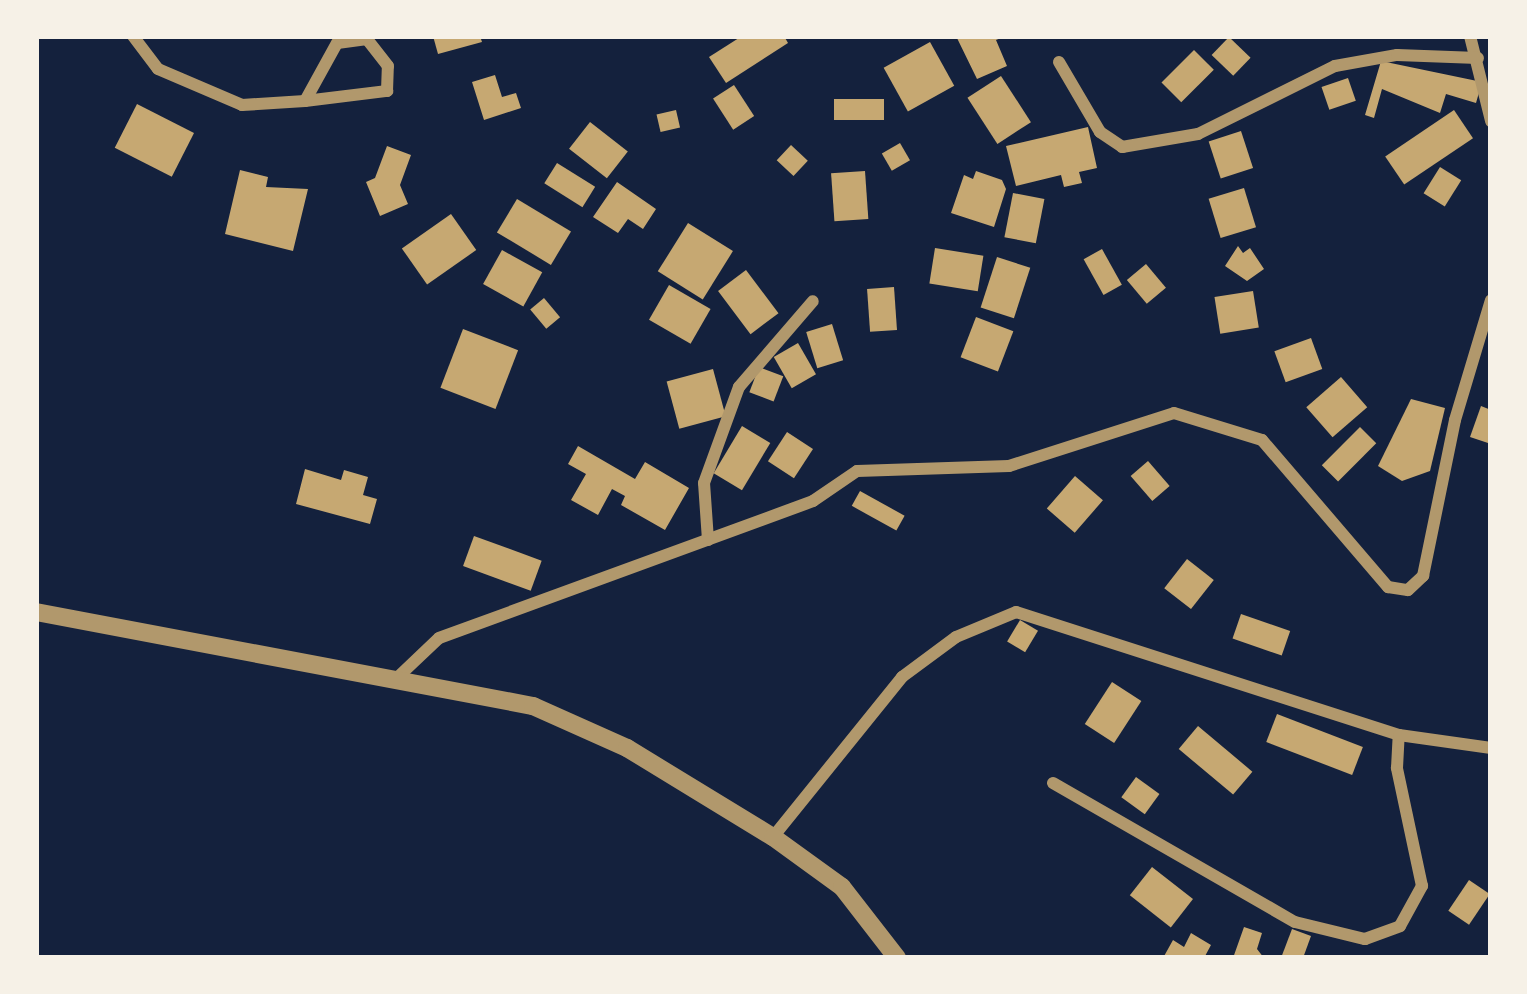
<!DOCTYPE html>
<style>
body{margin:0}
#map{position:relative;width:1527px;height:994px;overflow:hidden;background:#14213d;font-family:Jost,sans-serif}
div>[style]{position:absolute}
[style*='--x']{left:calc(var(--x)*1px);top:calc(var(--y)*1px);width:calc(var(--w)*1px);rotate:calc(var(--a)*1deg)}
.building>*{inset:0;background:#c6a872;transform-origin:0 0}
.minor>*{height:12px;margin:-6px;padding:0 6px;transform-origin:6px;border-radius:6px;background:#b1986c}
.tertiary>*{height:18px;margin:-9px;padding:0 9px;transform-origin:9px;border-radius:9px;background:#b1986c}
span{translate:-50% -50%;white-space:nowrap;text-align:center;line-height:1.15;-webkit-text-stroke:12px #f6f1e7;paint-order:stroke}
.frame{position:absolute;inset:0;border:39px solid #f6f1e7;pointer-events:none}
</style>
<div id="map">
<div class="building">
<i style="clip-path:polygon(433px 36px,480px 36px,482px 42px,438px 54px)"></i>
<i style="clip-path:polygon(742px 36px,784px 36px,788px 43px,726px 83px,709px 57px)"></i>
<i style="clip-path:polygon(956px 36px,1006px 36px,996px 40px,1007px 66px,977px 79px)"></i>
<i style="left:1229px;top:37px;width:30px;height:25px;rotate:44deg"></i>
<i style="left:930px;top:42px;width:50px;height:53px;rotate:61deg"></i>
<i style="left:1194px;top:50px;width:28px;height:46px;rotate:45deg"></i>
<i style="clip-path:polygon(1381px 61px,1482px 82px,1476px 103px,1446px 94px,1440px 113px,1382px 89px,1374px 118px,1365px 115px)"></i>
<i style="clip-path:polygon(495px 75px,502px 97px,516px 93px,521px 108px,484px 120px,472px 82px)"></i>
<i style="left:1001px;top:76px;width:55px;height:40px;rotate:57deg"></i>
<i style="left:1348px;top:78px;width:24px;height:28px;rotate:71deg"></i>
<i style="left:734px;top:85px;width:37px;height:25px;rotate:57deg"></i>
<i style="left:834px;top:99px;width:50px;height:21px"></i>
<i style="left:137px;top:104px;width:64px;height:49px;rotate:27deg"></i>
<i style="left:676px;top:110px;width:18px;height:20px;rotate:77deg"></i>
<i style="left:1454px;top:110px;width:34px;height:83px;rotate:56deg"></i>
<i style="left:590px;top:122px;width:48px;height:34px;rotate:38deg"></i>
<i style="clip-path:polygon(1088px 127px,1097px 168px,1079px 172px,1082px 183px,1064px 187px,1061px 175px,1016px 186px,1006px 146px)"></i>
<i style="left:1241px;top:131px;width:39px;height:34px;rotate:72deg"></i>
<i style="left:900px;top:143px;width:20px;height:21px;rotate:60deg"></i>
<i style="left:791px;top:145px;width:23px;height:21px;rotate:43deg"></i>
<i style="clip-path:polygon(387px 146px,411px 155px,400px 185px,408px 204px,380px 216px,366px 182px,375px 178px)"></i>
<i style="left:557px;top:163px;width:45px;height:24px;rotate:32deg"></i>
<i style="left:1440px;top:167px;width:25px;height:31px;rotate:32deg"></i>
<i style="clip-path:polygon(240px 170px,268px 177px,266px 187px,308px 189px,293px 251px,225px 234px)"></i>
<i style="left:865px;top:171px;width:48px;height:34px;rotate:86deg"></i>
<i style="clip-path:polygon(976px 171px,1002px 180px,1006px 189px,994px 227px,951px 213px,964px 175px,973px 179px)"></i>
<i style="clip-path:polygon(617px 182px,656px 209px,643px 229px,628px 219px,618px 233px,593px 217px)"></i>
<i style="left:1244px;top:188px;width:41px;height:37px;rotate:73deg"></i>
<i style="left:1013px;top:193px;width:32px;height:45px;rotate:11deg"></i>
<i style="left:517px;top:199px;width:63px;height:39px;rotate:31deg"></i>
<i style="left:451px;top:214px;width:44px;height:60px;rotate:55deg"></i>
<i style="left:688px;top:223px;width:53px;height:57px;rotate:32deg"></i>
<i style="clip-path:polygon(1238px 246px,1243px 253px,1250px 248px,1264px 269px,1247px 281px,1225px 266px)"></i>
<i style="left:935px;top:248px;width:49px;height:36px;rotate:9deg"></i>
<i style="left:1102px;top:249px;width:41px;height:21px;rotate:61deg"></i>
<i style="left:502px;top:250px;width:46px;height:39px;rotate:29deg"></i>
<i style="left:997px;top:257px;width:35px;height:53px;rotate:18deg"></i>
<i style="left:1146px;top:264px;width:31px;height:25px;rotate:50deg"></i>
<i style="left:746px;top:270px;width:54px;height:35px;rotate:53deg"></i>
<i style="left:669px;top:285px;width:48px;height:40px;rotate:30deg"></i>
<i style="left:894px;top:287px;width:43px;height:27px;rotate:86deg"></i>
<i style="left:1253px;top:291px;width:37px;height:39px;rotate:81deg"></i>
<i style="left:544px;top:298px;width:25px;height:18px;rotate:50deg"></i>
<i style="left:976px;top:317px;width:40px;height:43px;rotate:21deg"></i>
<i style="left:832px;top:324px;width:38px;height:27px;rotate:73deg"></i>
<i style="left:463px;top:329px;width:59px;height:63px;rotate:21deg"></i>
<i style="left:1311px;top:338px;width:33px;height:39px;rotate:70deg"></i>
<i style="left:798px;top:343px;width:36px;height:28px;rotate:60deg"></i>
<i style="left:759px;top:367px;width:26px;height:27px;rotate:21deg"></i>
<i style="left:713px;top:369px;width:49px;height:48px;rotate:75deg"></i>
<i style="left:1341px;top:377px;width:40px;height:46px;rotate:49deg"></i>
<i style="clip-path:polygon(1411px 399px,1445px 408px,1430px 471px,1402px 481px,1378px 466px)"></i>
<i style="clip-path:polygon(1481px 406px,1491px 410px,1491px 444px,1470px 437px)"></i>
<i style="left:742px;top:426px;width:33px;height:55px;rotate:31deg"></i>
<i style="left:1360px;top:427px;width:23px;height:54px;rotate:45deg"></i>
<i style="left:787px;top:432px;width:31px;height:35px;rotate:33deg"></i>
<i style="clip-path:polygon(578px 446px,635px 479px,645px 462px,689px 488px,665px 530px,621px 505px,625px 496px,612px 489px,598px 515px,571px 500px,586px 474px,568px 464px)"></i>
<i style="left:1148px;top:461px;width:33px;height:23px;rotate:49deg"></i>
<i style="clip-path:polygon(305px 469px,341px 480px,344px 470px,368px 477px,363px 495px,377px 499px,370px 524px,296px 504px)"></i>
<i style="left:1075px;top:476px;width:37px;height:43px;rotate:41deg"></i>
<i style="left:860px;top:491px;width:51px;height:17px;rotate:29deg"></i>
<i style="left:474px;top:536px;width:72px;height:32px;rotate:20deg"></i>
<i style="left:1187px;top:559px;width:34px;height:37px;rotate:38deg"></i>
<i style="left:1241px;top:614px;width:52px;height:26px;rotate:19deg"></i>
<i style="left:1020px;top:620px;width:21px;height:25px;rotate:31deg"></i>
<i style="left:1112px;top:682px;width:35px;height:50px;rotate:33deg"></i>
<i style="left:1277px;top:714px;width:92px;height:30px;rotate:21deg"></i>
<i style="left:1198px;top:726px;width:71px;height:30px;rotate:40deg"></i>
<i style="left:1136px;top:777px;width:29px;height:25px;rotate:36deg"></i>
<i style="left:1152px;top:867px;width:52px;height:36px;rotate:38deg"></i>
<i style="left:1469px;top:880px;width:25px;height:37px;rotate:34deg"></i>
<i style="clip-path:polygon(1244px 927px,1262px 933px,1257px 949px,1264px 958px,1233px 958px)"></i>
<i style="clip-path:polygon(1292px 929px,1311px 936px,1303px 958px,1281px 958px)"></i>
<i style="clip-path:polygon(1191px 933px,1211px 945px,1204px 958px,1163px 958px,1173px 940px,1184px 947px)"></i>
</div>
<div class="minor">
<i style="--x:133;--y:36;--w:41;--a:52.9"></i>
<i style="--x:158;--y:69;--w:91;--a:23.2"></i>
<i style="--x:242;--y:105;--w:63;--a:-3.6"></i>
<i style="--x:305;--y:101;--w:83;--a:-7"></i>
<i style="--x:387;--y:91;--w:25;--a:-88"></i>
<i style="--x:388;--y:66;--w:34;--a:-128"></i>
<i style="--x:367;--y:39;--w:30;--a:172"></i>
<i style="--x:337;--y:43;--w:66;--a:118.9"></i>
<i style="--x:1470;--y:36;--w:88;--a:76.1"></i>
<i style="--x:1059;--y:62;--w:81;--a:59.6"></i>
<i style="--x:1100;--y:132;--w:27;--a:34"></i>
<i style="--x:1122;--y:147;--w:77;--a:-9.7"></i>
<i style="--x:1198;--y:134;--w:153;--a:-26.4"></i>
<i style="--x:1335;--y:66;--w:63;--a:-10.1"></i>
<i style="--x:1397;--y:55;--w:81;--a:2.1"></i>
<i style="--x:708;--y:540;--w:57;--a:-94"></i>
<i style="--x:704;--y:483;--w:102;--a:-70"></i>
<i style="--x:739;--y:387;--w:113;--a:-49.3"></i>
<i style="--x:399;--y:676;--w:55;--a:-43.5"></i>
<i style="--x:439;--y:638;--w:398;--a:-20.1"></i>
<i style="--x:813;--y:501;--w:53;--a:-34.3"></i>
<i style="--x:857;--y:471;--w:152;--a:-1.9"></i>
<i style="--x:1009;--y:466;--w:173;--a:-17.8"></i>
<i style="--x:1174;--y:413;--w:92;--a:17.1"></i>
<i style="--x:1262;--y:440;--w:194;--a:49.4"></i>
<i style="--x:1388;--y:587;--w:20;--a:9"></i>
<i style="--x:1408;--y:590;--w:21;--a:-43"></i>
<i style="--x:1423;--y:576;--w:159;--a:-78.4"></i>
<i style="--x:1455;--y:420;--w:125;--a:-73.3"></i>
<i style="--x:1053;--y:783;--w:279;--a:29.9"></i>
<i style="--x:1295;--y:922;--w:72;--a:13.7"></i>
<i style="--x:1365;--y:939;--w:37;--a:-20"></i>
<i style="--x:1400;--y:926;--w:46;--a:-61.2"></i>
<i style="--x:1422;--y:886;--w:121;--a:-102"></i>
<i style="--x:1397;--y:768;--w:33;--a:-87"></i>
<i style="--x:773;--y:837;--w:206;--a:-51.1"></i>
<i style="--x:902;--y:677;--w:67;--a:-36.5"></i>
<i style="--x:956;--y:637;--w:65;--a:-22.6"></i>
<i style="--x:1016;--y:612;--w:402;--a:17.8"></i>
<i style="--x:1399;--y:735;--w:93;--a:8"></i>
</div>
<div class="tertiary">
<i style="--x:36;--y:612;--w:506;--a:10.71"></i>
<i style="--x:533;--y:706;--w:103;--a:24.1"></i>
<i style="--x:627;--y:748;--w:171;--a:31.4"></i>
<i style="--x:773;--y:837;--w:85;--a:35.9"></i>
<i style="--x:842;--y:887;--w:90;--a:52.2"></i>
</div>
<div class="frame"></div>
</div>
